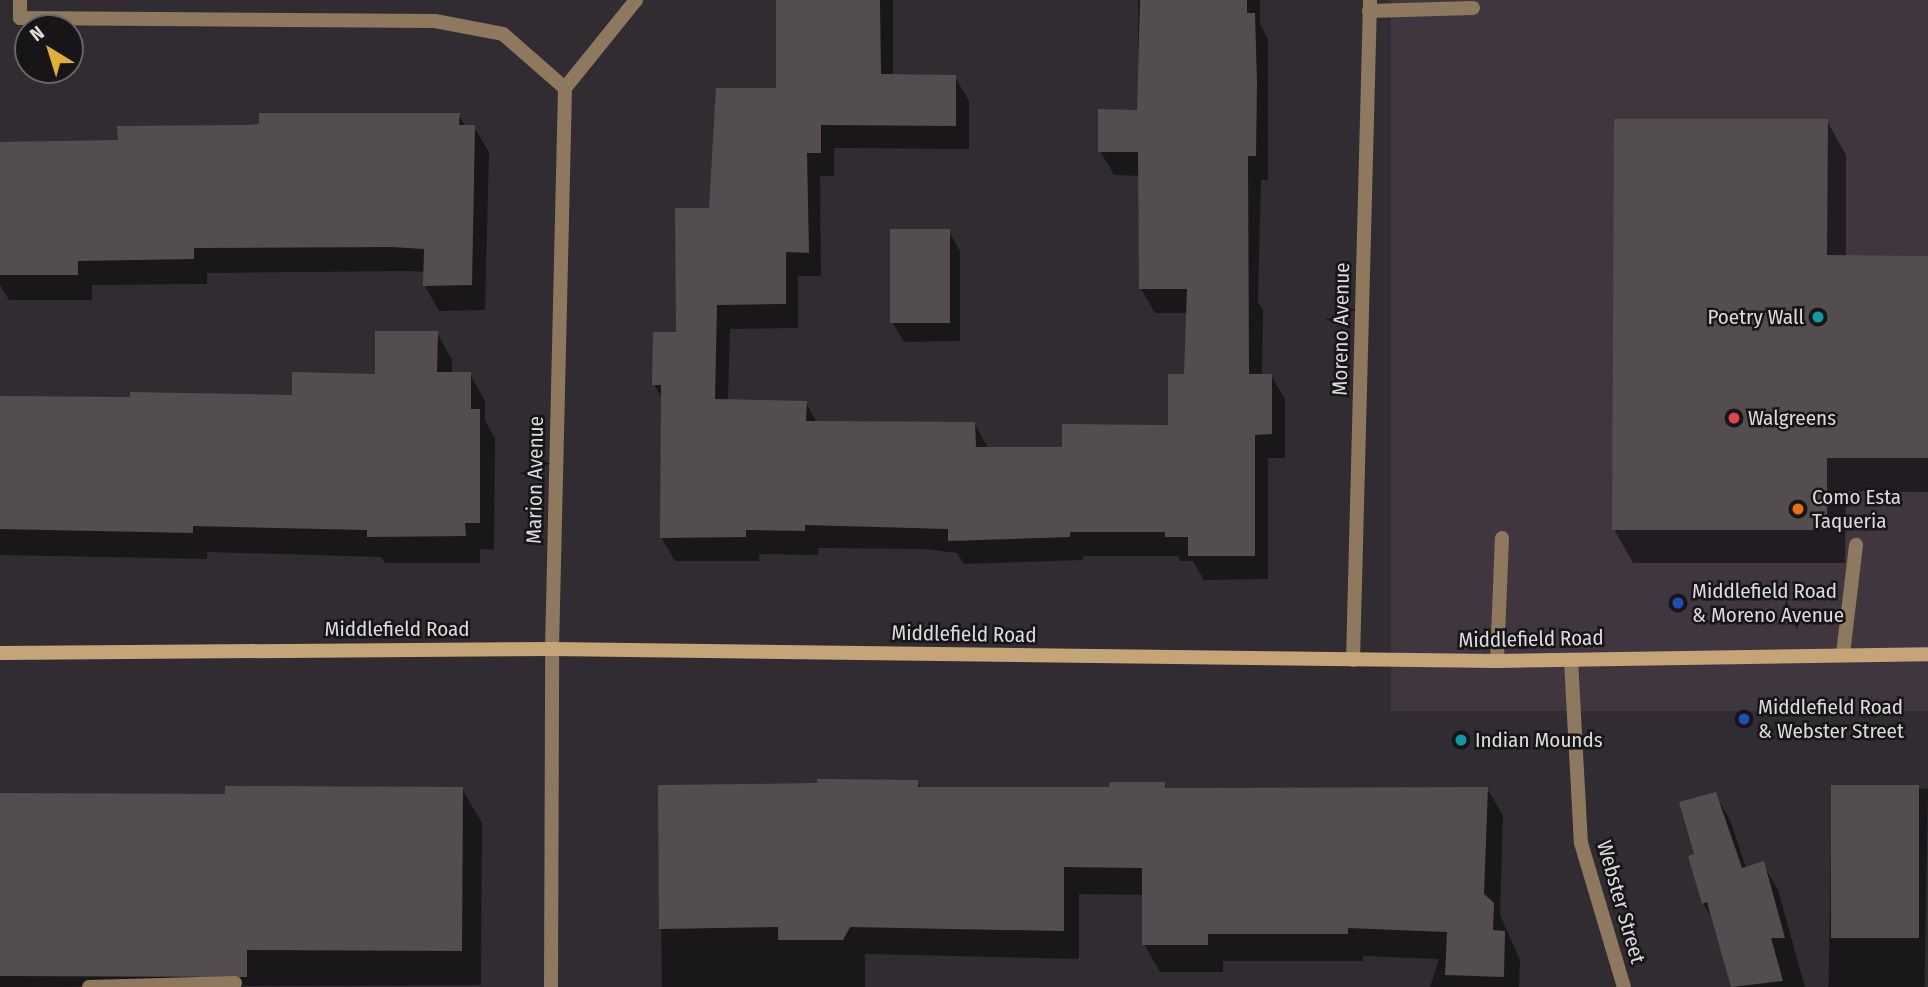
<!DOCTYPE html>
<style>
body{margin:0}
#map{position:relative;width:1928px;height:987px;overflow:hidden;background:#312c31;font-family:"Fira Sans Condensed",sans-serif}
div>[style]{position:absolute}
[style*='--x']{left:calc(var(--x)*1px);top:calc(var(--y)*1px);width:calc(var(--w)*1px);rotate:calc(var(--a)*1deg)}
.built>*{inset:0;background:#3f363f;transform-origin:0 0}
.shadow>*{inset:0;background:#0007;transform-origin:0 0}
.building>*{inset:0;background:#534d50;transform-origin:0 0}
.lane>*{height:14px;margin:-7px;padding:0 7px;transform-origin:7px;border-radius:7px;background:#8e795e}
.street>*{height:14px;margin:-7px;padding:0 7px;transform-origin:7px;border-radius:7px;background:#8e795e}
.secondary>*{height:14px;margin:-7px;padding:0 7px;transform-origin:7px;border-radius:7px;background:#c5a478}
.dots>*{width:19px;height:19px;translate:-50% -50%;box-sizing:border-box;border:4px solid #171518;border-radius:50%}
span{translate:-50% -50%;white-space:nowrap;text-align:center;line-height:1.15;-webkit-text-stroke:5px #171518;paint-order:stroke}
.poi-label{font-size:21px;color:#dddade}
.right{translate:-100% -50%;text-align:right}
.left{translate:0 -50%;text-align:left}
.street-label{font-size:21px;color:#dddade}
.north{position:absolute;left:14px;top:14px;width:70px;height:70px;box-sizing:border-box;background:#171518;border:2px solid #666467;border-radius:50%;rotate:322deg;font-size:19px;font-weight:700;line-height:28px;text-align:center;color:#dddade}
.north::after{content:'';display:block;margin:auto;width:24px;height:32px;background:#deb133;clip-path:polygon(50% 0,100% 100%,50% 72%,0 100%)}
</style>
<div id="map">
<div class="built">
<i style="left:1391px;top:0;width:537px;height:711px"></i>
</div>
<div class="shadow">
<i style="clip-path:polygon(778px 0,893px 0,893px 76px,955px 77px,969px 101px,969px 149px,834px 148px,834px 176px,820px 176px,821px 276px,798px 276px,798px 328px,730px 329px,728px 401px,806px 402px,817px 423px,974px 423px,988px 448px,1064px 449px,1170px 426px,1186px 376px,1188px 313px,1155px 313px,1141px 289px,1140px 176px,1114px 175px,1100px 151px,1139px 111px,1138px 0,1260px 0,1260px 24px,1268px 39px,1268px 180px,1261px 180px,1258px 302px,1263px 310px,1262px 375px,1271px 375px,1285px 399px,1285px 458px,1268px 458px,1268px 579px,1204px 580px,1193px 561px,1180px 561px,1178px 556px,1083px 556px,1083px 560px,964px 564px,957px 553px,924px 549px,818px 548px,818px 555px,759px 554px,759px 561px,675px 561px,661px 537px,663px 400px,654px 384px,678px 334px,711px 210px,778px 90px)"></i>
<i style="clip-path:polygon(459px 115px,466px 127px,474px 127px,489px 152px,485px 310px,439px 311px,425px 286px,425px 272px,408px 271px,207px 273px,207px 284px,92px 285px,92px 300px,9px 300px,0 285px,0 144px,119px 142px,249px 127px)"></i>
<i style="clip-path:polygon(1827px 121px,1846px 155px,1846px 257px,1928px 258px,1928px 492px,1846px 491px,1845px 563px,1633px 563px,1614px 529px)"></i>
<i style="clip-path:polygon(949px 231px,960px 251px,960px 341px,904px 342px,892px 322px)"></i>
<i style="clip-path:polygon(437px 333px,452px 360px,452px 374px,470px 374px,485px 401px,485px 421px,495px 438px,494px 550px,480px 549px,480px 563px,385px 563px,381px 557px,207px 552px,207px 559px,0 555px,0 398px,293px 397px,377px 375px)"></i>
<i style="clip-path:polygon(917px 781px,921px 789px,1111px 789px,1164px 784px,1168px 790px,1487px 788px,1503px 816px,1500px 915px,1520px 960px,1519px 987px,1430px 987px,1439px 959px,1363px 956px,1363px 961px,1223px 961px,1223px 972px,1160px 972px,1144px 944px,1144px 895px,1079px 894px,1079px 959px,865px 954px,865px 987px,662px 987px,659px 786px)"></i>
<i style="left:1832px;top:787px;width:96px;height:200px;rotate:1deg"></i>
<i style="clip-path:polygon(462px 789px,482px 823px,481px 985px,0 987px,0 794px,226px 796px)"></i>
<i style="clip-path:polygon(1715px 794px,1730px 820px,1746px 868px,1763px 864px,1778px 890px,1805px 987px,1733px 987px,1715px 923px,1703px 903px,1696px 856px)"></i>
</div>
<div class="building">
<i style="clip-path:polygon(776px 0,880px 0,881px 74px,956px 75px,956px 126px,821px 125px,821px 153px,807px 153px,809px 253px,786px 252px,786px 304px,717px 305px,715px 399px,807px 401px,806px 421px,975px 422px,976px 447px,1062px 447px,1062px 424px,1168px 425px,1168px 374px,1184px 374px,1187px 289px,1139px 289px,1138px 152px,1098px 152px,1098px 109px,1137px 110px,1140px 0,1247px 0,1247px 13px,1255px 13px,1257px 84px,1256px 156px,1248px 156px,1249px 374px,1272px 374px,1272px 434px,1255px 435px,1255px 556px,1188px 556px,1188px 537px,1165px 537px,1165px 532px,1070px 532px,1070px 537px,948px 541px,948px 529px,805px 525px,805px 531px,746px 530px,746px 537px,660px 538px,661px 385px,652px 385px,653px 332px,676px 332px,675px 208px,709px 208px,716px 88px,776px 88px)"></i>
<i style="clip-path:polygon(259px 113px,460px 113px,459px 125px,475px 125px,472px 285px,423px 286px,424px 249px,392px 247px,194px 248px,194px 259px,78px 261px,78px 275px,0 275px,0 142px,118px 140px,117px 126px,248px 125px,259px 124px)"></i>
<i style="clip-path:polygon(1614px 119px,1828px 119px,1827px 255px,1928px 256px,1928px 458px,1827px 458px,1827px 530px,1612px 530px)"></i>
<i style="left:890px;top:229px;width:60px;height:94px"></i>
<i style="clip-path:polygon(375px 331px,438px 331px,437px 372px,471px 372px,471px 409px,480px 409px,480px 523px,465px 523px,466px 536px,367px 537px,367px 530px,193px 526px,193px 533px,0 529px,0 396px,130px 397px,130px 392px,292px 395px,292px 372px,375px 374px)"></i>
<i style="clip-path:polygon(817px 779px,918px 780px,918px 787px,1109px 787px,1110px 782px,1165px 782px,1165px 788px,1488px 787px,1484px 894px,1494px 903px,1493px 930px,1505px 931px,1504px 977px,1445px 975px,1447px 932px,1348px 928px,1348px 934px,1208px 934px,1208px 945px,1142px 945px,1142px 868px,1064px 867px,1064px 931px,850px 927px,843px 940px,778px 940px,778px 927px,659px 929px,658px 785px,817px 783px)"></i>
<i style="left:1919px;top:785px;width:153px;height:88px;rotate:90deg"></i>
<i style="clip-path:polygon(225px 786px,463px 787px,462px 951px,247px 950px,247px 977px,0 976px,0 793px,225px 794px)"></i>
<i style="clip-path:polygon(1716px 792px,1742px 868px,1764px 861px,1785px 938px,1771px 938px,1783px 981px,1731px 987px,1707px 902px,1702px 904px,1688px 856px,1694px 854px,1679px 802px)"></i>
</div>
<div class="lane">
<i style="--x:1369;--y:11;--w:104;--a:-1.7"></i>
<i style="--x:1843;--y:654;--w:110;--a:-83.2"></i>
<i style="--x:1497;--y:661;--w:123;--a:-87.7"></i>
<i style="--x:89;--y:987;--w:146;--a:-1.6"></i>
</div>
<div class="street">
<i style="--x:20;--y:0;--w:18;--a:90"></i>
<i style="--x:20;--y:18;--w:415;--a:0.4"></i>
<i style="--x:435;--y:21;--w:69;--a:10.8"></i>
<i style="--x:503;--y:34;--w:82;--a:41.1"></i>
<i style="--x:1353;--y:660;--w:660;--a:-88.52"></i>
<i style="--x:1571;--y:660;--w:183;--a:86.9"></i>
<i style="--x:1581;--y:843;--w:150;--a:73.4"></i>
<i style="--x:551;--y:987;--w:338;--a:-89.8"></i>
<i style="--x:552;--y:649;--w:561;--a:-88.67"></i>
<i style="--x:565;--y:88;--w:113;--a:-51.1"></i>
</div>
<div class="secondary">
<i style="--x:0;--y:653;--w:552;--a:-0.42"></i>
<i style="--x:552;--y:649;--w:945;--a:0.73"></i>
<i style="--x:1497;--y:661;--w:431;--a:-0.9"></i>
</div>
<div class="dots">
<i style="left:1818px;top:317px;background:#0f9aa8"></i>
<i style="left:1734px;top:418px;background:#e0444e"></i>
<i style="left:1798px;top:509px;background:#e8710a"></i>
<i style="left:1678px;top:603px;background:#1a4fb4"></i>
<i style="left:1744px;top:719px;background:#1a4fb4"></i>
<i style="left:1461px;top:740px;background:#0f9aa8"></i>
</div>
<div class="poi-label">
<span class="right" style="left:1804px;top:317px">Poetry Wall</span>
<span class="left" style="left:1748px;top:418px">Walgreens</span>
<span class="left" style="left:1812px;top:509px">Como Esta<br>Taqueria</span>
<span class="left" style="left:1692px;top:603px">Middlefield Road<br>&amp; Moreno Avenue</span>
<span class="left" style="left:1758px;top:719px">Middlefield Road<br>&amp; Webster Street</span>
<span class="left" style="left:1475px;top:740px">Indian Mounds</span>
</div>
<div class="street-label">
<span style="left:1341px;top:329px;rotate:-89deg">Moreno Avenue</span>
<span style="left:535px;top:480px;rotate:-89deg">Marion Avenue</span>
<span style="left:397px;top:629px">Middlefield Road</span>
<span style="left:964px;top:634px;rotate:1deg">Middlefield Road</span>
<span style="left:1531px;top:639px;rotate:-1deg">Middlefield Road</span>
<span style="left:1621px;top:902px;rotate:74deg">Webster Street</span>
</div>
<div class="north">N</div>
</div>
